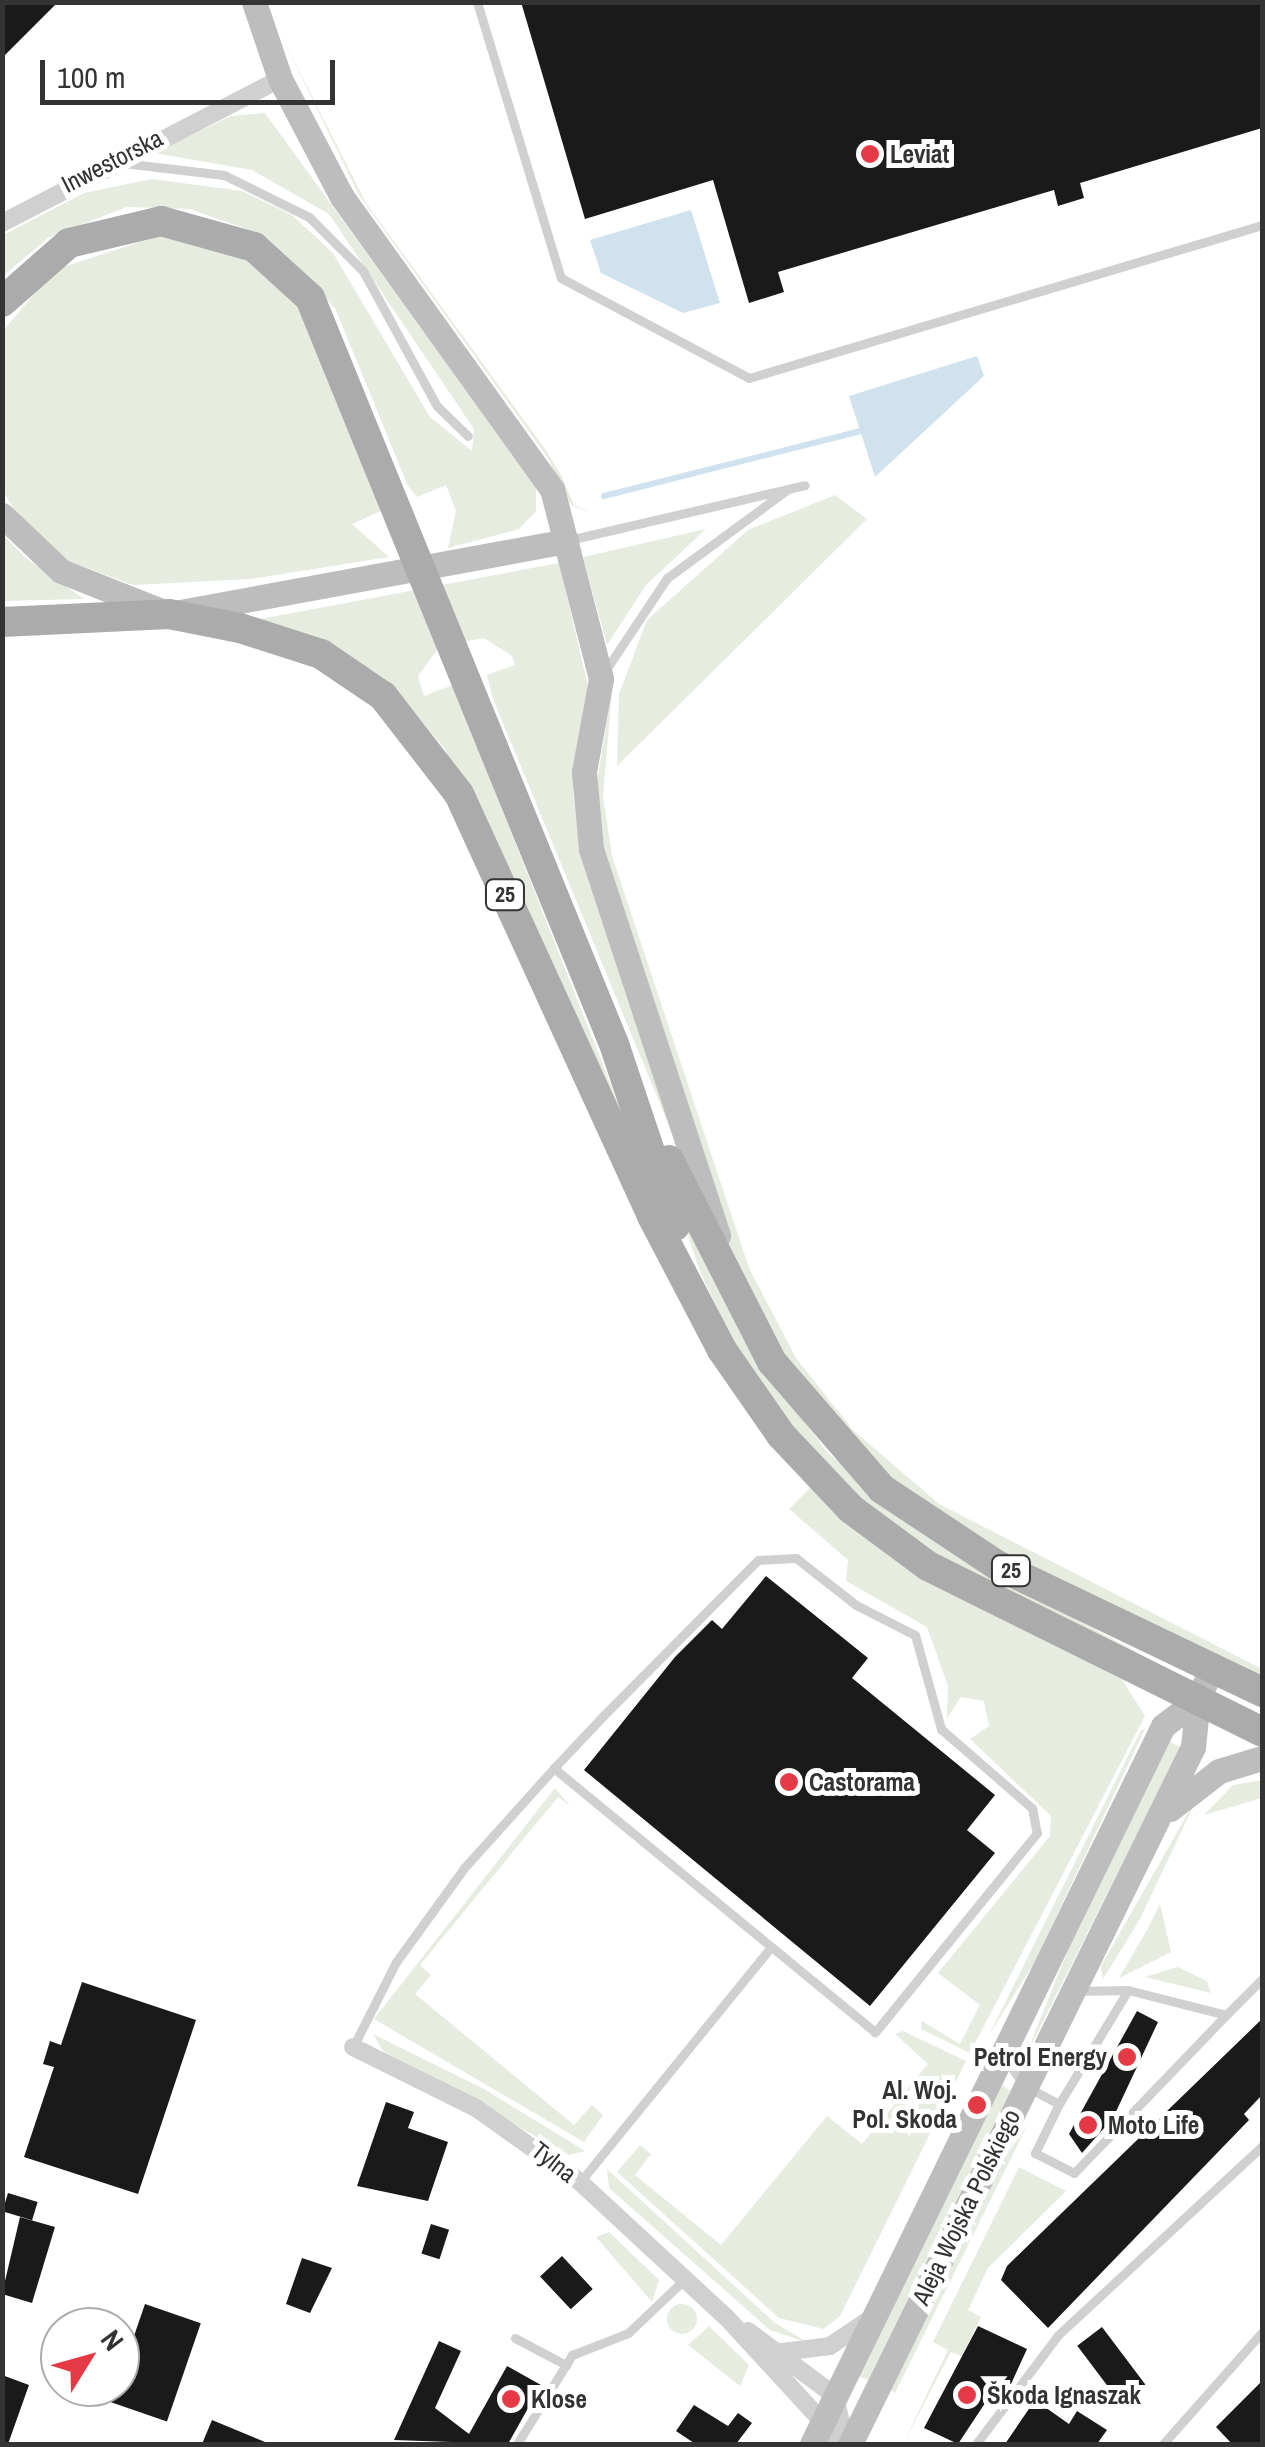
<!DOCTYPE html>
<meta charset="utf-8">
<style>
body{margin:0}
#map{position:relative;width:1265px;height:2447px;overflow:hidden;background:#fff;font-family:"Archivo Narrow",sans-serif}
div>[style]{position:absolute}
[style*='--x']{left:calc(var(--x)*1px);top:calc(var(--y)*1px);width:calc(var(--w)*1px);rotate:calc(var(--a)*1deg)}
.green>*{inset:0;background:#e6ecdf}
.round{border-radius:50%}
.water>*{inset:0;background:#cfe2ee}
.stream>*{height:6px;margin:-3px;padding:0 3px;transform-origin:3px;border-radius:3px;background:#cfe2ee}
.building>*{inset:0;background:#1a1a1a;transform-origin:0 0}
.lane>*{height:9px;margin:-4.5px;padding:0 4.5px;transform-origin:4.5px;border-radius:4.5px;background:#d0d0d0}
.street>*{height:18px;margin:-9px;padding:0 9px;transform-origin:9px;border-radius:9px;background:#d0d0d0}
.secondary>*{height:25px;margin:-12.5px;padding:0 12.5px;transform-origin:12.5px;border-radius:12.5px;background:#bdbdbd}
.primary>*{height:30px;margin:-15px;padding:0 15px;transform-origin:15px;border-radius:15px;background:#ababab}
.dots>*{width:28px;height:28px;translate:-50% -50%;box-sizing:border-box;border:5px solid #fff;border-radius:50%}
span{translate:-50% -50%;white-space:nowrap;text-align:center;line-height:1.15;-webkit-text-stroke:10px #fff;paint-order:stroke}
.shield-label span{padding:2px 8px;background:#fff;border:2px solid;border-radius:8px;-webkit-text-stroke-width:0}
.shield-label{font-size:22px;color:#333;font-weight:700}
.poi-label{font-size:25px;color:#333;font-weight:700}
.left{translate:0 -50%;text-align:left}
.right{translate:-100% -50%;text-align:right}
.street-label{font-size:25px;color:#333}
.frame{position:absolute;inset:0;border:5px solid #333;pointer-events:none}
.north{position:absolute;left:40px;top:2307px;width:100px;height:100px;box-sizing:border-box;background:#fff;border:2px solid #adadad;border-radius:50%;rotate:53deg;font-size:28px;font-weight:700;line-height:40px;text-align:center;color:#333}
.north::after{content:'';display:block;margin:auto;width:35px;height:45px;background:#e63946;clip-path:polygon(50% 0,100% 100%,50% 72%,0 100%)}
.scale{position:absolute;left:40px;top:60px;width:295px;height:45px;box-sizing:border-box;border:5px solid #333;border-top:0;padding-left:12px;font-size:30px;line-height:35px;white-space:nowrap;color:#333;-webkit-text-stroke:8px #fff;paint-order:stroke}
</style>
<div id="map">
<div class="green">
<i style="clip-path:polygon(280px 33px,366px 203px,545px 449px,561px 475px,574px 505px,593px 514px,571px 505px,548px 458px,359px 195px)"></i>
<i style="clip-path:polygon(265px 113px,536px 487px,536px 511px,519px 529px,448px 548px,456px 511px,446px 485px,417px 497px,408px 486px,335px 308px,263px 235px,190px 209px,127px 207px,49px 237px,3px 276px,3px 235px,84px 193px,152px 179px,242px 191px,292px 215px,333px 253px,430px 417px,472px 451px,474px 429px,329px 214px,252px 170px,154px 153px,231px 116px)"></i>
<i style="clip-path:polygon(161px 235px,247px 260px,296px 304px,383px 510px,352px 524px,389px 557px,251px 579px,133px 585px,66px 560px,20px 519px,3px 491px,3px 331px,54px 270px)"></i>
<i style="clip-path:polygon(835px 495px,867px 519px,617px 766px,619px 694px,647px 620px,748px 530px)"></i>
<i style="clip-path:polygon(706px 529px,646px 585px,607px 645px,583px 557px)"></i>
<i style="clip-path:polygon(2px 534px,26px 558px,84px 599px,3px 601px)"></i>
<i style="clip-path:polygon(559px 563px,589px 690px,573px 791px,580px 851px,689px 1174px,493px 699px,487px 675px,515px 665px,512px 656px,484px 638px,440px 646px,418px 676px,424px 696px,453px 685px,652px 1189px,445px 749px,406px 702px,255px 620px)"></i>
<i style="clip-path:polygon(612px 692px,603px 796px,612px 856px,749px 1268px,796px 1358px,853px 1430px,939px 1504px,1262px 1669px,1260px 1679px,992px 1549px,906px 1494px,809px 1397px,737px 1274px,603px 853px,595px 793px)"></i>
<i style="clip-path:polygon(666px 1169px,743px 1339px,827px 1452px,939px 1545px,1175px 1673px,945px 1564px,829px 1473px,747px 1370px,700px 1272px)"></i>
<i style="clip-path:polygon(812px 1486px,1121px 1678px,1145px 1716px,970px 2053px,921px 2029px,922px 2021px,960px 2044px,980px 2005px,938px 1973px,1050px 1836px,1051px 1816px,970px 1739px,989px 1726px,984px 1701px,961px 1697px,947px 1718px,948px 1686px,927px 1627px,846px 1581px,848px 1560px,789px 1509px)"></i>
<i style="clip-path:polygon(1145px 1729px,1034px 1963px,989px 2035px,1141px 1730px)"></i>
<i style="clip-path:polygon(1168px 1741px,1181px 1747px,1024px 2059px,1077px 1928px)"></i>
<i style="clip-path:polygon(1262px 1780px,1262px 1798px,1204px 1815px,1233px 1785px)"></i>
<i style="clip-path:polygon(555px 1788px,570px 1806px,558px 1797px,420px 1965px,431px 1975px,415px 1994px,574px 2125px,592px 2105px,603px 2115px,584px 2142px,374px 2019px)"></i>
<i style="clip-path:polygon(1200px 1792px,1140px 1919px,1103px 1979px,1101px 1966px)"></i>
<i style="clip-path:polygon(1160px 1904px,1171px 1952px,1119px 1978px,1147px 1930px)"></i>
<i style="clip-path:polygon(1178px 1967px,1207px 1981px,1211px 1993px,1145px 1977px)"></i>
<i style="clip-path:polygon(903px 2031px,966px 2061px,840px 2316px,824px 2329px,779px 2318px,617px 2172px,640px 2145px,651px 2154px,635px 2175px,721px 2245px,827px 2116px,862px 2144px,928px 2064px,895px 2034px)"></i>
<i style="clip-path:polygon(373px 2034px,484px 2089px,585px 2151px,569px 2155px,383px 2051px)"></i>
<i style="clip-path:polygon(1002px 2085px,1010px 2091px,868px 2380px,856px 2375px)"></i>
<i style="clip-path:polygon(1028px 2124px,895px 2393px,888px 2389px,994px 2174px)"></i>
<i style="clip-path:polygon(1019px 2167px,1066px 2191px,988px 2268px,968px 2310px,981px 2317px,962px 2356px,951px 2352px,903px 2444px,948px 2350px,933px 2342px)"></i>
<i style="clip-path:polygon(607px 2169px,775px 2323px,809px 2343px,770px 2330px,609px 2188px)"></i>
<i style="clip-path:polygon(609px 2232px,659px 2280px,652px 2302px,596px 2237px)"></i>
<i class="round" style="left:667px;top:2304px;width:30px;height:30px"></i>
<i style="clip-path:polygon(709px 2326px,749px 2365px,740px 2386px,688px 2345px)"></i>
</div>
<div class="water">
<i style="clip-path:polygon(691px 210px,720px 303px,683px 313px,601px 273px,590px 240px)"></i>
<i style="clip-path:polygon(977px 356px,984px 376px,875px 477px,849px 396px)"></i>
</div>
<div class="stream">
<i style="--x:604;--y:496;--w:264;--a:-14.2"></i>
</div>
<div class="building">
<i style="clip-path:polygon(2px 2px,58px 2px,2px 58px)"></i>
<i style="clip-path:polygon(521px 2px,1262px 2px,1262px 128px,1080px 183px,1084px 198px,1058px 206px,1054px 190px,778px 272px,784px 292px,749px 303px,713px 180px,585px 219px)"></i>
<i style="clip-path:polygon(766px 1576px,868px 1658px,852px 1678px,995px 1795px,967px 1830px,995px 1853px,870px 2006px,584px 1770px,675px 1657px,712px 1620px,722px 1629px)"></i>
<i style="clip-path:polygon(82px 1982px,196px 2020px,138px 2194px,24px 2157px,54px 2067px,43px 2064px,50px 2041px,61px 2045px)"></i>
<i style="clip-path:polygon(1137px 2011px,1158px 2022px,1113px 2118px,1082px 2153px,1069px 2134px)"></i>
<i style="clip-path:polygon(1262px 2019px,1262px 2095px,1244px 2114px,1249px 2120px,1048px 2328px,1001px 2280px,1007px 2266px)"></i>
<i style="clip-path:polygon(386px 2102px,414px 2112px,408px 2128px,448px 2142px,428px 2201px,357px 2186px)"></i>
<i style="left:8px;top:2193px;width:31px;height:19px;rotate:17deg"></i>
<i style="clip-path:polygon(20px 2217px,55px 2227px,32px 2303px,2px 2294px)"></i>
<i style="left:431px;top:2224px;width:19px;height:31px;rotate:18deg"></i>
<i style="left:562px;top:2256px;width:45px;height:30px;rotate:47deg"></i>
<i style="clip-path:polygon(302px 2258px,332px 2268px,310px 2313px,286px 2304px)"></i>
<i style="left:145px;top:2304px;width:59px;height:104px;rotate:19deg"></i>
<i style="clip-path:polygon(978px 2326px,1027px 2349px,1011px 2384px,1001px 2379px,958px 2444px,924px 2428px)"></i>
<i style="left:1102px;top:2327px;width:72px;height:31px;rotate:53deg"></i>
<i style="clip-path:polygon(439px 2341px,461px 2351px,435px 2408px,469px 2434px,507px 2366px,541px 2385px,508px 2444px,394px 2440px)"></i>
<i style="clip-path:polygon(2px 2375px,29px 2385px,8px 2444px,2px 2444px)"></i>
<i style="clip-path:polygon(1262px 2381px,1262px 2444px,1232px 2444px,1216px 2427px)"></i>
<i style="clip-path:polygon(1035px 2400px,1069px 2424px,1077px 2411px,1107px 2430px,1097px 2444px,1005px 2444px)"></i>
<i style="clip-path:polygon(694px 2405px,728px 2426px,738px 2413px,752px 2423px,736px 2444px,694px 2443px,676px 2431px)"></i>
<i style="clip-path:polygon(212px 2420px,270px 2444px,202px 2444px)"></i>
</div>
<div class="lane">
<i style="--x:477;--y:2;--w:288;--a:73.1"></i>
<i style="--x:561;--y:278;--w:213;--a:28"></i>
<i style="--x:749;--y:378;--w:535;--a:-16.61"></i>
<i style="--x:123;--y:163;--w:102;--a:6.8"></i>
<i style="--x:224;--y:175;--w:95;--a:26.3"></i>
<i style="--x:309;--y:217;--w:76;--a:45"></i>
<i style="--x:363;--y:271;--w:154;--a:61.3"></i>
<i style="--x:437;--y:406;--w:43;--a:44.1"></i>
<i style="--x:569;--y:540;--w:242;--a:-13.1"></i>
<i style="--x:605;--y:671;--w:112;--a:-56.3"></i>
<i style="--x:667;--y:578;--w:150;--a:-36.3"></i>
<i style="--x:1075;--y:1991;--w:53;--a:-1.1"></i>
<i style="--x:353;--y:2047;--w:95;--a:-63.2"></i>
<i style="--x:396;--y:1962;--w:116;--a:-54.1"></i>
<i style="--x:464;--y:1868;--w:135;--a:-48"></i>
<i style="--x:554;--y:1768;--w:70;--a:-46.7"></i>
<i style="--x:602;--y:1717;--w:221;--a:-45.2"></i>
<i style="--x:758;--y:1560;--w:38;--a:-3"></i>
<i style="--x:796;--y:1558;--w:76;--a:38.1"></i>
<i style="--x:856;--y:1605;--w:66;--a:27"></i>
<i style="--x:915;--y:1635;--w:98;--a:74.5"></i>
<i style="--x:941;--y:1729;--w:121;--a:41"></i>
<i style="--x:1032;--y:1808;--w:25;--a:79"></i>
<i style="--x:1037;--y:1833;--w:257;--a:129.1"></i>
<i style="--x:875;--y:2032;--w:416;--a:-140.6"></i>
<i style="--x:1006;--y:2060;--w:32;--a:54"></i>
<i style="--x:1025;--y:2086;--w:38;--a:28"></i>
<i style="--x:1059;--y:2104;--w:133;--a:-58.8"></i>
<i style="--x:1128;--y:1990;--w:101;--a:14.3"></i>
<i style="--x:1226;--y:2015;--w:51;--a:-45"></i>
<i style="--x:1059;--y:2104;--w:55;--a:116.1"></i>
<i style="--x:1035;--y:2153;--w:44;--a:27.1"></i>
<i style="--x:1074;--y:2173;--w:219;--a:-46.1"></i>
<i style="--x:580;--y:2182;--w:303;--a:-50.9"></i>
<i style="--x:515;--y:2338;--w:58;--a:27.9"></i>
<i style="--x:517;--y:2444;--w:105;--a:-58.3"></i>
<i style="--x:572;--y:2355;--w:60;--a:-21.4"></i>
<i style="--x:628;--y:2333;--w:79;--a:-43.5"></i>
<i style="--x:976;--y:2444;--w:136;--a:-53"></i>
<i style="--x:1058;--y:2335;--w:278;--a:-42.8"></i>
<i style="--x:1163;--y:2444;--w:149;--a:-48.5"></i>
</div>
<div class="street">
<i style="--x:2;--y:223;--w:313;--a:-27.4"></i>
<i style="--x:353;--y:2047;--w:137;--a:26.4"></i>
<i style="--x:476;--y:2108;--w:128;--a:35.4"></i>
<i style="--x:580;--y:2182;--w:200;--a:42.8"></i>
<i style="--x:727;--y:2318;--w:171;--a:47.4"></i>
<i style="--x:748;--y:2331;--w:107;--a:36.7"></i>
<i style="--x:834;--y:2395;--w:51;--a:75.1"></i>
<i style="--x:782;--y:2352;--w:48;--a:-7.1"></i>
<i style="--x:830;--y:2346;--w:48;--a:-34"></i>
</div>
<div class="secondary">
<i style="--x:254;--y:2;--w:81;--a:71.3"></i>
<i style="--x:280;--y:79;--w:133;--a:62.3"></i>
<i style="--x:342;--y:197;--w:360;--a:54.3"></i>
<i style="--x:552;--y:489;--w:196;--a:75.5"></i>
<i style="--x:601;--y:679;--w:95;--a:100.4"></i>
<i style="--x:584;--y:772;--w:77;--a:84.8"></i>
<i style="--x:591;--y:849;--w:407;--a:71.8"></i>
<i style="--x:2;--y:515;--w:81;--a:43.5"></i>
<i style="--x:61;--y:571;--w:116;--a:21.7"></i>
<i style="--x:169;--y:614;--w:404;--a:-10.4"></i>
<i style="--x:1170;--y:1809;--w:62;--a:-37.8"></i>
<i style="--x:1219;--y:1771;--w:45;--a:-16.8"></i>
<i style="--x:812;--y:2444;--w:799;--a:-63.95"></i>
<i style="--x:1163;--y:1726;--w:44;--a:-37.6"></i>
<i style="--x:1198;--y:1699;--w:34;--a:-66"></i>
<i style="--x:850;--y:2444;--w:777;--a:-63.8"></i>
<i style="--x:1193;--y:1747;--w:48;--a:-84.1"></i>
</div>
<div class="primary">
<i style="--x:2;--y:302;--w:89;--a:-41.4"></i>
<i style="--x:69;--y:243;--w:95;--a:-13.4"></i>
<i style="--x:161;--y:221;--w:97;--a:15.6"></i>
<i style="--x:254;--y:247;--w:76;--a:42.3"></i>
<i style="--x:310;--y:298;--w:806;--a:67.83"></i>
<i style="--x:614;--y:1044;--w:192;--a:71.5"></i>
<i style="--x:2;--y:622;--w:167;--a:-2.7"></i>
<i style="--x:169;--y:614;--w:72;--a:11.2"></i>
<i style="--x:240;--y:628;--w:85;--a:17.8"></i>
<i style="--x:321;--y:654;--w:75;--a:34.1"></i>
<i style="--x:383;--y:696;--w:124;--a:52.2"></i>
<i style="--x:459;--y:794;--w:464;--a:65.4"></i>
<i style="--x:652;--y:1216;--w:151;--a:62.4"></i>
<i style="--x:722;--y:1350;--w:103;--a:55.2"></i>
<i style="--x:781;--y:1435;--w:102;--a:46.6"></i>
<i style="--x:851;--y:1509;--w:96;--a:36.5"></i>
<i style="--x:928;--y:1566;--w:373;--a:26.4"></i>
<i style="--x:669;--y:1160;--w:227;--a:63"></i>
<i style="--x:772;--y:1362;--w:168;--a:49.1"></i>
<i style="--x:882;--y:1489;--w:138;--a:33.5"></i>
<i style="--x:997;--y:1565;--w:294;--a:25.6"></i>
</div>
<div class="dots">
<i style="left:870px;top:154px;background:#e63946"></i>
<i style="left:789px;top:1782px;background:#e63946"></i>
<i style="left:1127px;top:2057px;background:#e63946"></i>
<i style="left:977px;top:2105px;background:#e63946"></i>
<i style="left:1088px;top:2125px;background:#e63946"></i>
<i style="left:967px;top:2395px;background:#e63946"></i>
<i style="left:511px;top:2399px;background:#e63946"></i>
</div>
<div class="shield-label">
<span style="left:505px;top:895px">25</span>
<span style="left:1011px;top:1571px">25</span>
</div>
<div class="poi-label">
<span class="left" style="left:890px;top:154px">Leviat</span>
<span class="left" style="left:809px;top:1782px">Castorama</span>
<span class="right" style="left:1107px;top:2057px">Petrol Energy</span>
<span class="right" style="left:957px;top:2105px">Al. Woj.<br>Pol. Skoda</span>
<span class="left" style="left:1108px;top:2125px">Moto Life</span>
<span class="left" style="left:987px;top:2395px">Škoda Ignaszak</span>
<span class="left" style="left:531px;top:2399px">Klose</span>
</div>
<div class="street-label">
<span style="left:112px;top:161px;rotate:-27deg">Inwestorska</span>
<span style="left:554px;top:2162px;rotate:38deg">Tylna</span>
<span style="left:966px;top:2207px;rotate:-64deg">Aleja Wojska Polskiego</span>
</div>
<div class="frame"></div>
<div class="north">N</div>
<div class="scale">100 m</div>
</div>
